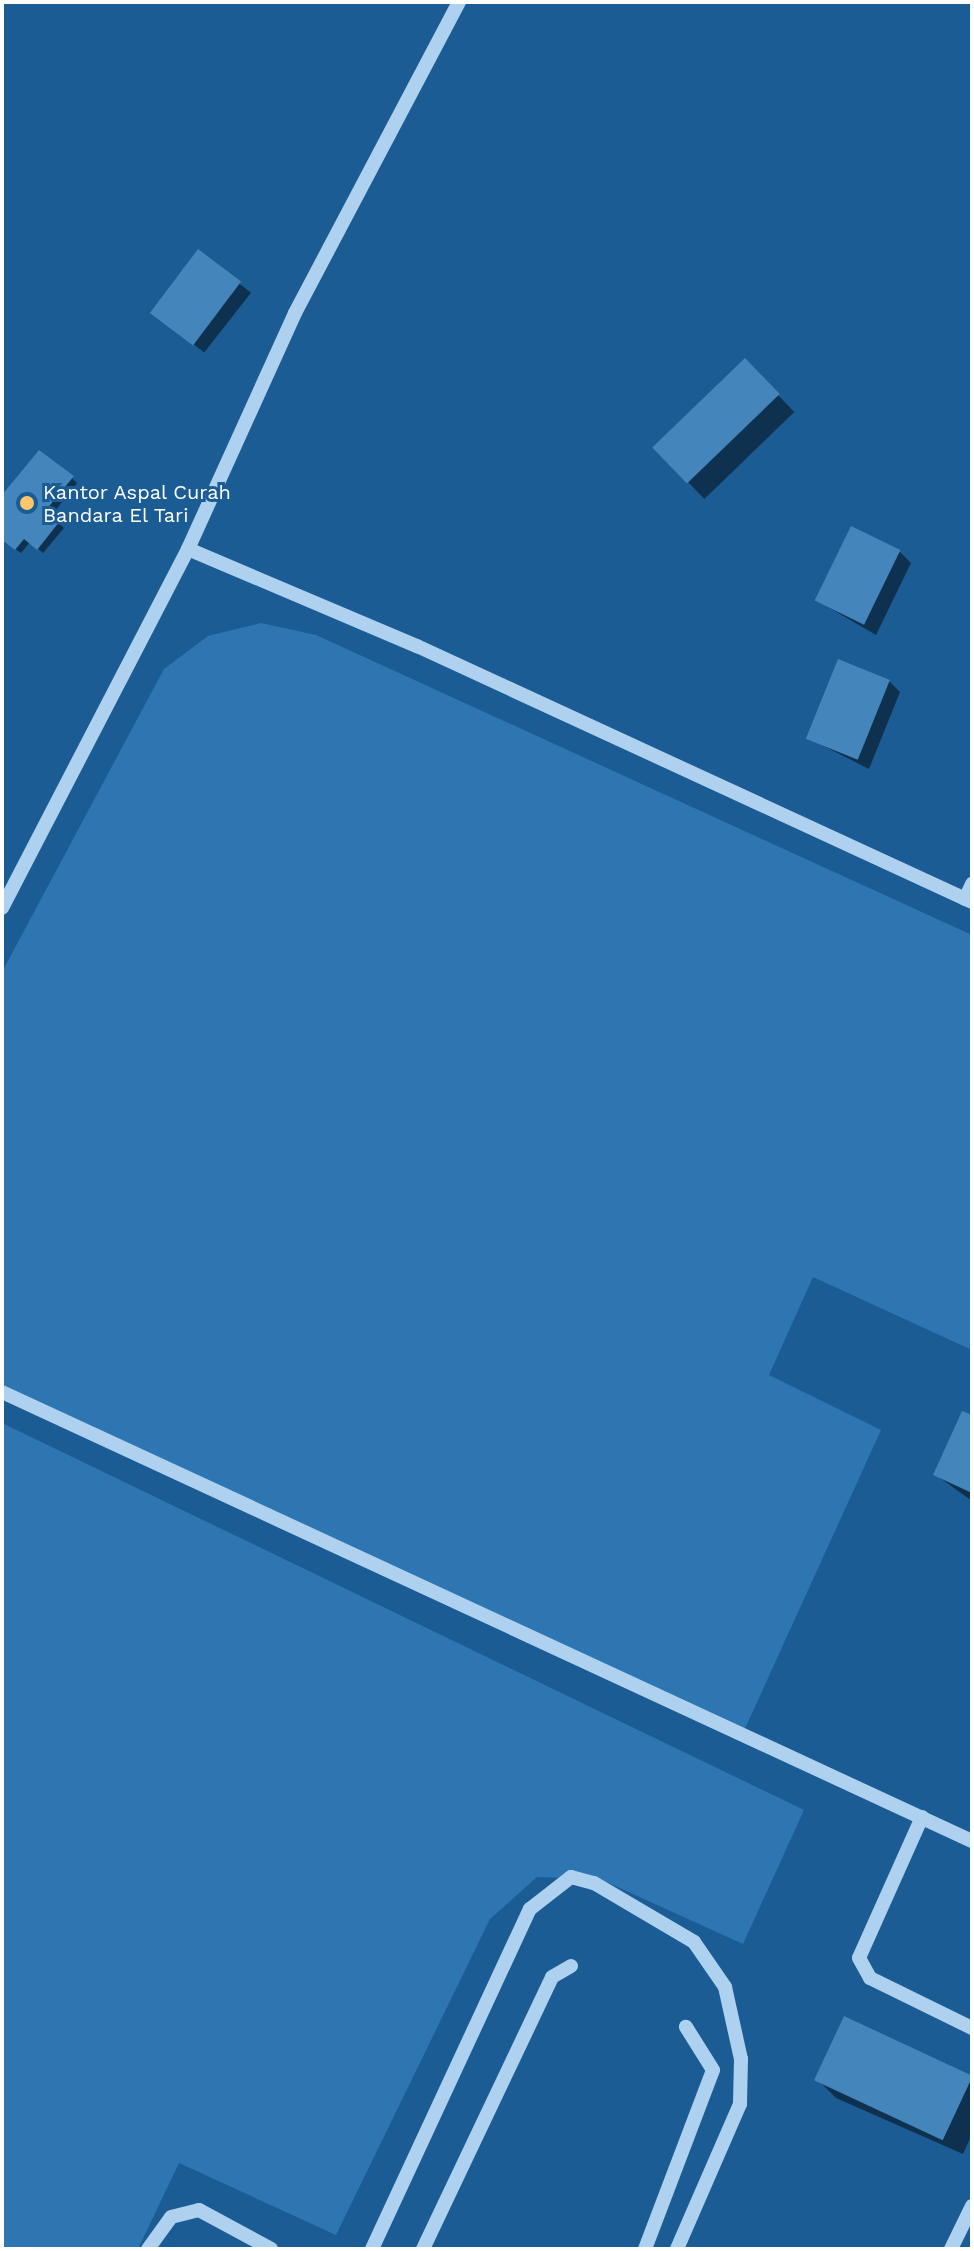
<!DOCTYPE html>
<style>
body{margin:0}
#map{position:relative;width:974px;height:2251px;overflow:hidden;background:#1b5c94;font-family:"Work Sans",sans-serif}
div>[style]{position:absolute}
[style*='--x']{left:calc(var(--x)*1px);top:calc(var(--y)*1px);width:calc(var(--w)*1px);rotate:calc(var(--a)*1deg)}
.green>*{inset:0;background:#2e76b2}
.shadow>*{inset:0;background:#0007;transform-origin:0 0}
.building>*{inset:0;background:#4485bb;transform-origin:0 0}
.minor>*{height:14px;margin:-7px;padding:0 7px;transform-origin:7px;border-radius:7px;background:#add1ef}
.dots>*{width:22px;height:22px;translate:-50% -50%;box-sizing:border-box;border:4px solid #1b5c94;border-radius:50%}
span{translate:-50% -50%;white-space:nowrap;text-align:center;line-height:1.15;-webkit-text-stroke:6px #1b5c94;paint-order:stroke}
.poi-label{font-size:20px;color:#fff}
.left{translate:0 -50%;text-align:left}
.frame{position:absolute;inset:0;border:4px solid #fff;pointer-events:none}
</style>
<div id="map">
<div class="green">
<i style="clip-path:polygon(261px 623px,316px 635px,972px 935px,972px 1350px,813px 1277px,769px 1375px,881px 1430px,743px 1733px,2px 1386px,2px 972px,164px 669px,208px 636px)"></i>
<i style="clip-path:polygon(2px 1423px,804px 1810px,743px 1944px,600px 1879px,537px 1877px,490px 1919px,336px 2235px,179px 2163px,138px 2249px,2px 2249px)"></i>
</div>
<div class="shadow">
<i style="left:199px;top:252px;width:66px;height:76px;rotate:38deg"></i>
<i style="left:745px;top:361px;width:71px;height:125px;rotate:46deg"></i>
<i style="clip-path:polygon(72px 478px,77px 483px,51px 516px,64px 528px,43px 553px,30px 542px,21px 553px,2px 540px,2px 498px)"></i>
<i style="clip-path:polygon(900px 552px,911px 563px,876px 635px,816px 600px)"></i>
<i style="clip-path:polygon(889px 681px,900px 692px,869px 769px,808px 738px)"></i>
<i style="clip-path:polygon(972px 1418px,972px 1501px,936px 1475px)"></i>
<i style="clip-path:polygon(845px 2019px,972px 2079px,972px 2134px,963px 2154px,836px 2098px,820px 2082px)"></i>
</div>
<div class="building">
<i style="left:198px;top:249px;width:54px;height:80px;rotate:37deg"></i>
<i style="left:745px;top:358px;width:50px;height:129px;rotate:46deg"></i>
<i style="clip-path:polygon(39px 450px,74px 476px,46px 510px,60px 521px,37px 550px,24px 539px,15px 550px,2px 540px,2px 495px)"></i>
<i style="left:851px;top:526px;width:55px;height:83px;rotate:26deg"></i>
<i style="left:838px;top:659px;width:56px;height:86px;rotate:22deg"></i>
<i style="clip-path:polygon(962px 1411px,972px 1415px,972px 1493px,933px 1475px)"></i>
<i style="left:844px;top:2016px;width:142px;height:71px;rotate:25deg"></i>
</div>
<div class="minor">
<i style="--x:188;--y:549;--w:249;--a:23"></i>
<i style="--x:417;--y:646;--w:611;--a:24.76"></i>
<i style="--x:965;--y:899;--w:17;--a:-65"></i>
<i style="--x:2;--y:908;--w:404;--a:-62.6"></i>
<i style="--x:188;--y:549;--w:259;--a:-65.6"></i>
<i style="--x:295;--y:313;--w:352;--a:-62.2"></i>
<i style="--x:2;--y:1392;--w:1069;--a:24.84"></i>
<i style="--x:922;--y:1817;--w:154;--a:114.1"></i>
<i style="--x:859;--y:1958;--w:23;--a:61"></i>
<i style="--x:870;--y:1978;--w:114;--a:26.1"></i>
<i style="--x:148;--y:2249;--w:39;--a:-54"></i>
<i style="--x:171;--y:2217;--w:29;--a:-14"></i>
<i style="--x:199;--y:2210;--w:82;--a:28.4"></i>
<i style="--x:372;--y:2249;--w:375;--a:-65.1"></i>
<i style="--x:530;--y:1909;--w:52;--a:-38"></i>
<i style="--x:571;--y:1877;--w:24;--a:15"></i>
<i style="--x:594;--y:1883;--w:116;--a:30.5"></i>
<i style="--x:694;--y:1942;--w:55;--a:55.4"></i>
<i style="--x:725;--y:1987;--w:74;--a:77.5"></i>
<i style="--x:741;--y:2059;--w:45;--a:91.3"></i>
<i style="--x:740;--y:2104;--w:158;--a:113.5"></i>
<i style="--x:423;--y:2249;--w:301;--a:-64.6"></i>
<i style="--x:552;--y:1977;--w:22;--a:-30"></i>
<i style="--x:645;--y:2249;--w:191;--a:-69.2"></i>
<i style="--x:713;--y:2070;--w:51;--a:-122.1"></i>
<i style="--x:951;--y:2249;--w:48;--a:-64"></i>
</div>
<div class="dots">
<i style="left:27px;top:503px;background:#ffc66b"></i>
</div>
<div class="poi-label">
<span class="left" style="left:43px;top:504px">Kantor Aspal Curah<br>Bandara El Tari</span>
</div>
<div class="frame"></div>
</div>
